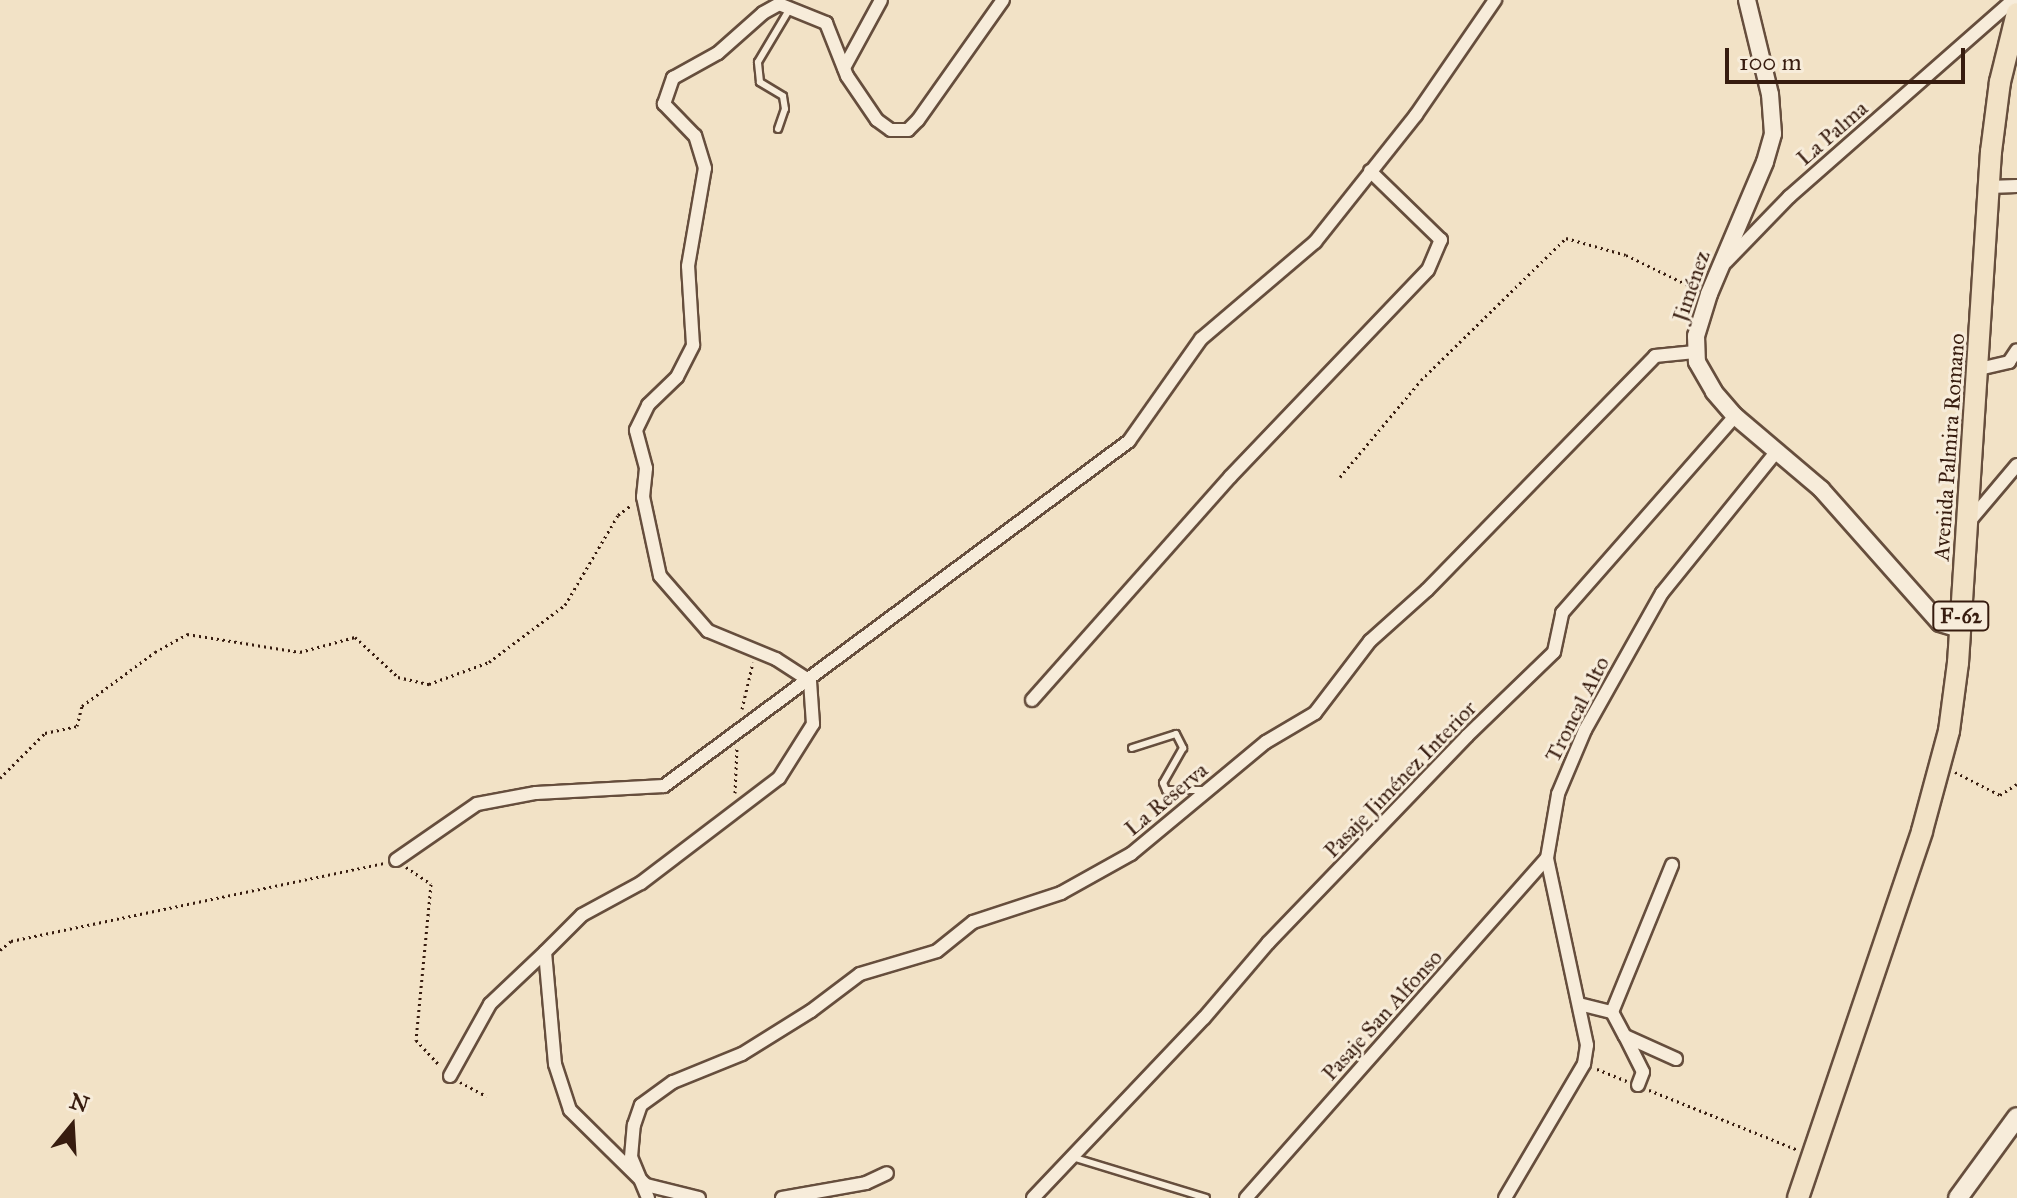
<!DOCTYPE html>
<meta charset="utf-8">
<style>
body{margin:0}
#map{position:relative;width:2017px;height:1198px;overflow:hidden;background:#f2e2c6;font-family:"IM FELL Great Primer",serif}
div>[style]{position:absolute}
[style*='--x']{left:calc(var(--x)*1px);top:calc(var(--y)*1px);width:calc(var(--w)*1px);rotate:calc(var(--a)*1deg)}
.path>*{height:3px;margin-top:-1.5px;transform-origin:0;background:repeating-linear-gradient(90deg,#371c0f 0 2px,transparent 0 6px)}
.roads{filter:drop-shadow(2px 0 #664e3d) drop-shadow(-2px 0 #664e3d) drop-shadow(0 2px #664e3d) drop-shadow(0 -2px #664e3d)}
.service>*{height:6px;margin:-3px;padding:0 3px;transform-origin:3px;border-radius:3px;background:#f7ecda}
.minor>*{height:12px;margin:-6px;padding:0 6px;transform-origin:6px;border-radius:6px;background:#f7ecda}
.tertiary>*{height:16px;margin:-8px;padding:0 8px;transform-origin:8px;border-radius:8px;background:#f7ecda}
.secondary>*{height:18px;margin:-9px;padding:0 9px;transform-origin:9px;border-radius:9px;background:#f7ecda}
.primary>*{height:20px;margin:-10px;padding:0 10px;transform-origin:10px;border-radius:10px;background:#f2e2c6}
span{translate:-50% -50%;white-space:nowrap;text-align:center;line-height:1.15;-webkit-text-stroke:6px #f7ecda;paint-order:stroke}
.shield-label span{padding:2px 6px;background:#f7ecda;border:2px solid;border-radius:6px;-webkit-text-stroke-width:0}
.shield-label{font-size:20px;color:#371c0f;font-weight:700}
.street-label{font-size:22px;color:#371c0f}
.north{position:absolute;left:32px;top:1086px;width:80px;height:80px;-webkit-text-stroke:6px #f7ecda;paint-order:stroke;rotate:18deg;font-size:22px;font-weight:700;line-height:32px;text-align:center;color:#371c0f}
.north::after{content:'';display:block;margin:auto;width:28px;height:36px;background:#371c0f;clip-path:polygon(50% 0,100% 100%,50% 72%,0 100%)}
.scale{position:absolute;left:1725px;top:48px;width:240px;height:36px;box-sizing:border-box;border:4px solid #371c0f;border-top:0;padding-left:10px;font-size:24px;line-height:28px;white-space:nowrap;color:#371c0f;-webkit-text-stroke:6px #f7ecda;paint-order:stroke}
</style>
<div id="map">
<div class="path">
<i style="--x:1340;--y:477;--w:126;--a:-50.1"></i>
<i style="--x:1421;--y:380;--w:203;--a:-44.4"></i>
<i style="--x:1566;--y:238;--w:62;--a:15.8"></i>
<i style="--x:1626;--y:255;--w:76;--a:25.9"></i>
<i style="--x:742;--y:709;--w:48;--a:-76.8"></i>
<i style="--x:1955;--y:772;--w:51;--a:27.1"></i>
<i style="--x:2000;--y:795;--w:20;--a:-33"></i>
<i style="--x:0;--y:778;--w:64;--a:-45"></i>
<i style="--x:45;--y:733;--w:33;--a:-12"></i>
<i style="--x:77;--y:726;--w:21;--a:-76"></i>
<i style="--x:82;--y:706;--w:91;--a:-36.5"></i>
<i style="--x:155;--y:652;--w:37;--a:-29"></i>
<i style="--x:187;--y:634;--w:114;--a:9.1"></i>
<i style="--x:300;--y:652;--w:57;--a:-15.3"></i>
<i style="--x:355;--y:637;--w:59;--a:42.9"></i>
<i style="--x:398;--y:677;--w:32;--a:13"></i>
<i style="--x:429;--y:684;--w:64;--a:-20.1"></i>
<i style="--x:489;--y:662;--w:95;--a:-36.9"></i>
<i style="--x:565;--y:605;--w:104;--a:-59.5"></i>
<i style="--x:618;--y:515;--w:15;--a:-37"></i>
<i style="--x:735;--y:793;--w:45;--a:-87.5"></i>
<i style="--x:406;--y:867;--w:30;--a:34"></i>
<i style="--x:431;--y:884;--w:157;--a:95.5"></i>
<i style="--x:416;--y:1040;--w:34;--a:47"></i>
<i style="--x:0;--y:950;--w:14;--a:-39"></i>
<i style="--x:11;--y:941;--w:382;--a:-11.8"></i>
<i style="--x:1597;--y:1069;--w:32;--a:22"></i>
<i style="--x:460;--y:1082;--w:30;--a:28"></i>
<i style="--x:1649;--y:1090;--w:161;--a:21.9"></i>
</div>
<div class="roads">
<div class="service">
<i style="--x:778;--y:129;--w:21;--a:-71"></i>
<i style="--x:785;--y:109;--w:13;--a:-99"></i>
<i style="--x:783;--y:96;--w:27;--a:-149"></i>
<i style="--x:760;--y:82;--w:20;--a:-96"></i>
<i style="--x:758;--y:62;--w:61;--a:-59.2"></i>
<i style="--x:1132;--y:748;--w:46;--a:-17.7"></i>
<i style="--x:1176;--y:734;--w:16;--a:63"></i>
<i style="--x:1183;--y:748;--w:40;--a:119.7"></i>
<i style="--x:1163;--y:783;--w:8;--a:67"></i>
<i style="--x:1166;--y:790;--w:38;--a:0"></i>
<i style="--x:1072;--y:1157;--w:140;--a:17"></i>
</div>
<div class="minor">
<i style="--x:844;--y:68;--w:77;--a:-61.4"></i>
<i style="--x:1989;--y:187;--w:28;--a:-2"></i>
<i style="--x:1726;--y:262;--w:91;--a:-45.9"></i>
<i style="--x:1789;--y:197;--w:298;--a:-41.3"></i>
<i style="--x:1979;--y:369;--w:31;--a:-13"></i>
<i style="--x:2009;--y:362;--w:14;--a:-56"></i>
<i style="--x:1968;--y:523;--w:76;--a:-49.8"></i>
<i style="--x:1032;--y:700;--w:298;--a:-48.4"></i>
<i style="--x:1230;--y:477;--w:286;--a:-46.3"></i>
<i style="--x:1428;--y:270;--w:33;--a:-67"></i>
<i style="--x:1441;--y:240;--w:99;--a:-135.8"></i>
<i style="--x:396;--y:860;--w:98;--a:-34.7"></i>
<i style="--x:477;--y:804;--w:60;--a:-10.6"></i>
<i style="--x:536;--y:793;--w:128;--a:-3.1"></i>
<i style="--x:664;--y:786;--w:579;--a:-36.57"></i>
<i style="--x:1129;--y:441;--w:125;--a:-54.8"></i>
<i style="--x:1201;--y:339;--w:150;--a:-40.4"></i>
<i style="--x:1315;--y:242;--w:162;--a:-51.5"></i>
<i style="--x:1416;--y:115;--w:140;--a:-55.5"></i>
<i style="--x:1579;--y:1004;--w:34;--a:14"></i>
<i style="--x:1612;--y:1012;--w:159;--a:-67.8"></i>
<i style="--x:1612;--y:1012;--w:27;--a:62"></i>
<i style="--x:1625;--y:1036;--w:56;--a:24.3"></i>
<i style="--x:1625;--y:1036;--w:40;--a:63.4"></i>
<i style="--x:1643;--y:1072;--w:14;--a:111"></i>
<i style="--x:450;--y:1076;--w:82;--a:-60.9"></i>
<i style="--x:490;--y:1004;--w:76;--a:-43.4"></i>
<i style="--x:648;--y:1198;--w:44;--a:-112.5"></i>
<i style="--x:631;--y:1157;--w:32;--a:-85"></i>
<i style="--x:634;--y:1125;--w:21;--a:-71"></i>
<i style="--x:641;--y:1105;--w:39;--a:-36"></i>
<i style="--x:673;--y:1082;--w:74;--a:-22.1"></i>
<i style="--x:742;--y:1054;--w:81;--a:-31.9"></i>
<i style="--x:811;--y:1011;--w:61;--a:-37.1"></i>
<i style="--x:860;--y:974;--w:80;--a:-16.6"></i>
<i style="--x:937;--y:951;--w:46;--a:-38.9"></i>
<i style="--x:973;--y:922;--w:93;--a:-18.2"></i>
<i style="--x:1061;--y:893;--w:80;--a:-29.1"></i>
<i style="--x:1131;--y:854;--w:175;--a:-39.7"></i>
<i style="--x:1266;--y:742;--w:57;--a:-30.6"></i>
<i style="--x:1315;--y:713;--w:91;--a:-52.6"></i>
<i style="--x:1370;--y:641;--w:76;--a:-41.8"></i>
<i style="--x:1427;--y:590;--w:327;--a:-45.7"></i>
<i style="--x:1655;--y:356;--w:40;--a:-5.7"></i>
<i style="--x:699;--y:1198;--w:55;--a:-166.2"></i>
<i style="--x:646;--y:1185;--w:107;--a:-135.4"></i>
<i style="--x:570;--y:1110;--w:48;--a:-108.1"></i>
<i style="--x:555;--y:1064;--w:112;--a:-95.1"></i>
<i style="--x:545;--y:952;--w:52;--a:-45"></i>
<i style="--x:582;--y:915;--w:67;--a:-28.5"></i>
<i style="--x:641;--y:883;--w:173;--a:-37.3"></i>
<i style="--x:779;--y:778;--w:64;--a:-57.8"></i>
<i style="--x:813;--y:724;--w:43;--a:-94"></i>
<i style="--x:810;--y:681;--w:40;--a:-147.1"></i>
<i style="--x:776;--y:659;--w:74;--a:-157.6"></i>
<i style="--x:708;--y:631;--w:73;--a:-131.1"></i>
<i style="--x:660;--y:576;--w:81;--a:-102.1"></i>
<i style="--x:643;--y:497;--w:29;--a:-84"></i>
<i style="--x:646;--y:468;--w:39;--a:-105"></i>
<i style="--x:636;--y:430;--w:28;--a:-64"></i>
<i style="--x:648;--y:405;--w:40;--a:-44"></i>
<i style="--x:677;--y:377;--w:36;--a:-63"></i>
<i style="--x:693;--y:345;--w:79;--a:-93.6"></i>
<i style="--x:688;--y:266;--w:99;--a:-80.2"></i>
<i style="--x:705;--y:168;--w:34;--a:-107"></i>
<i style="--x:695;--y:136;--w:45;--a:-134.1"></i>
<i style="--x:664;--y:104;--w:28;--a:-71"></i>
<i style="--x:673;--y:78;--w:51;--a:-29.1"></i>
<i style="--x:718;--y:53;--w:60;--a:-41.6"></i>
<i style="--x:763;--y:13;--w:18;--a:-29"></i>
<i style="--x:779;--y:4;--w:51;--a:22"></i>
<i style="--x:826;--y:23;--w:57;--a:68.4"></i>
<i style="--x:847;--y:76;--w:53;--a:55.7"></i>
<i style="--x:877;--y:120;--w:17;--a:36"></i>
<i style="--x:891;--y:130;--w:17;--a:0"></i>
<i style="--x:908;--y:130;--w:14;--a:-45"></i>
<i style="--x:918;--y:120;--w:147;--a:-54.7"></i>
<i style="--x:782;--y:1198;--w:85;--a:-10.1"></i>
<i style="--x:866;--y:1183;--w:23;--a:-25"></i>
<i style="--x:1033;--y:1198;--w:248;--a:-46.5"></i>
<i style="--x:1204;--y:1018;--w:99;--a:-49.5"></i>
<i style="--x:1268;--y:943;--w:287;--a:-46.1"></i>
<i style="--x:1467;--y:736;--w:121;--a:-44"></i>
<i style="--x:1554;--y:652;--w:40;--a:-78"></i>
<i style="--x:1562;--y:613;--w:262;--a:-48.7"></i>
<i style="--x:1246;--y:1198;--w:454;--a:-48.5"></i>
<i style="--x:1505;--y:1198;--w:156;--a:-59.5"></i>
<i style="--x:1584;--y:1064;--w:19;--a:-81"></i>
<i style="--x:1587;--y:1045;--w:191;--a:-102.1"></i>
<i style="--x:1547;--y:858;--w:65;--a:-80.2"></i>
<i style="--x:1558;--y:794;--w:69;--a:-67.1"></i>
<i style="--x:1585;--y:730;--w:157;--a:-60.7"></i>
<i style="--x:1662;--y:593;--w:181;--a:-51"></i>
</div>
<div class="tertiary">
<i style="--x:1747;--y:0;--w:97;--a:76.3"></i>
<i style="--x:1770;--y:94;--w:40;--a:85.7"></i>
<i style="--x:1773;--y:134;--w:29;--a:106"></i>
<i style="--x:1765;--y:162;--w:143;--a:113"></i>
<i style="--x:1709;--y:294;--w:44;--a:107.2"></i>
<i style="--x:1696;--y:336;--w:26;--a:88"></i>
<i style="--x:1697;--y:362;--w:34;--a:60"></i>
<i style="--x:1714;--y:392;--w:32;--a:49"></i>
<i style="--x:1735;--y:416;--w:113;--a:40.3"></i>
<i style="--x:1821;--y:489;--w:179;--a:48.4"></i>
<i style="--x:1940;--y:623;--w:21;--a:17"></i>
</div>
<div class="secondary">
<i style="--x:1958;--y:1198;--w:100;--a:-53.9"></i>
</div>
<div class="primary">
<i style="--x:1798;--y:1198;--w:387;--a:-71.3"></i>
<i style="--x:1922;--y:831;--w:104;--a:-74.9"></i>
<i style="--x:1949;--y:731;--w:69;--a:-82.5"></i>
<i style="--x:1958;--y:663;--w:512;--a:-86.31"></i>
<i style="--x:1991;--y:152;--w:71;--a:-82.7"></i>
<i style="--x:2000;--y:82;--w:71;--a:-76.2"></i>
</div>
</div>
<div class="shield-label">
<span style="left:1961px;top:616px">F-62</span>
</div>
<div class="street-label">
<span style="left:1832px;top:133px;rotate:-41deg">La Palma</span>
<span style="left:1691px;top:286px;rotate:-71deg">Jiménez</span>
<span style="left:1949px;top:447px;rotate:-86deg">Avenida Palmira Romano</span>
<span style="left:1577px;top:709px;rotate:-63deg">Troncal Alto</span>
<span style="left:1400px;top:779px;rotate:-46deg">Pasaje Jiménez Interior</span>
<span style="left:1166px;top:799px;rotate:-40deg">La Reserva</span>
<span style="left:1382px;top:1015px;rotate:-48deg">Pasaje San Alfonso</span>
</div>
<div class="north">N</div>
<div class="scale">100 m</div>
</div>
